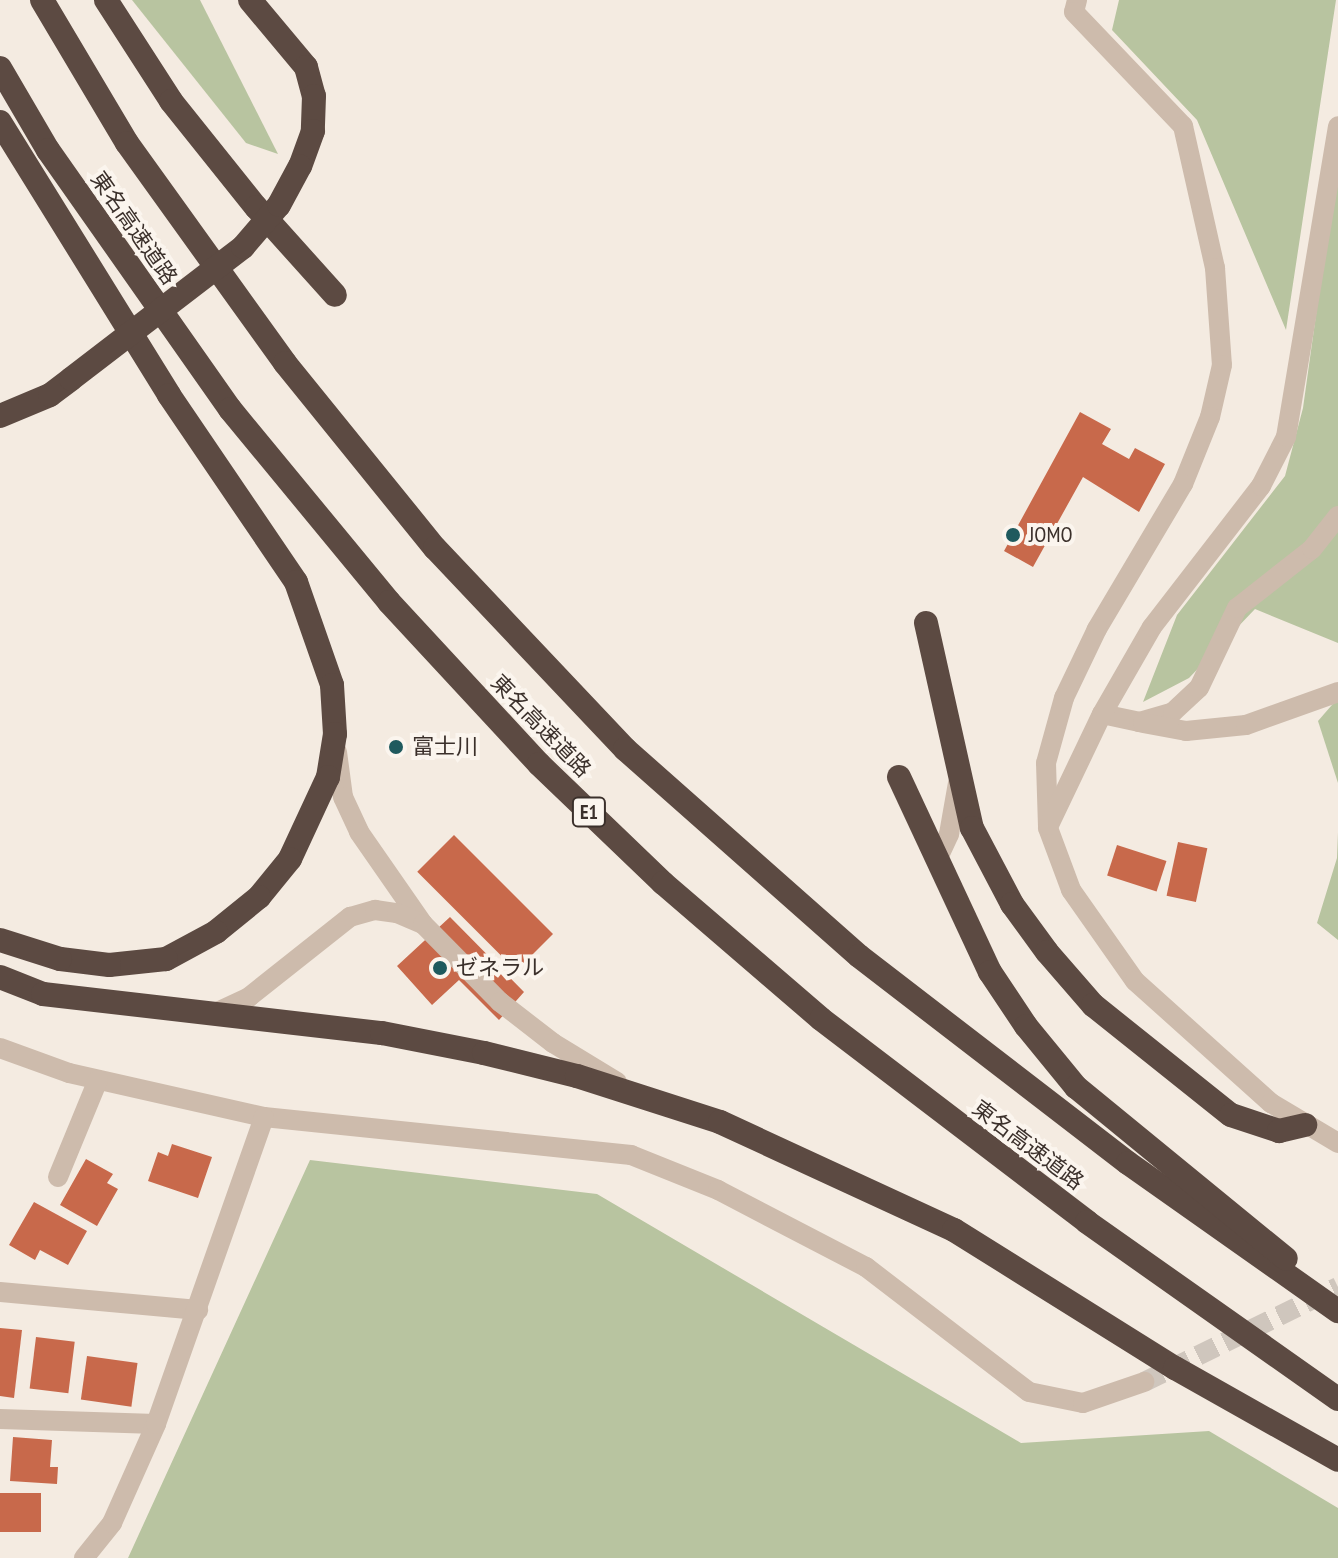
<!DOCTYPE html>
<meta charset="utf-8">
<style>
body{margin:0}
#map{position:relative;width:1338px;height:1558px;overflow:hidden;background:#f4ebe1;font-family:"PT Sans Narrow","Noto Sans JP",sans-serif}
div>[style]{position:absolute}
[style*='--x']{left:calc(var(--x)*1px);top:calc(var(--y)*1px);width:calc(var(--w)*1px);rotate:calc(var(--a)*1deg)}
.green>*{inset:0;background:#b8c4a0}
.building>*{inset:0;background:#c8694b;transform-origin:0 0}
.minor-tunnel>*{height:20px;margin-top:-10px;transform-origin:0;background:repeating-linear-gradient(90deg,#cfc6bd 0 20px,transparent 0 30px)}
.minor>*{height:20px;margin:-10px;padding:0 10px;transform-origin:10px;border-radius:10px;background:#cdbbac}
.highway>*{height:24px;margin:-12px;padding:0 12px;transform-origin:12px;border-radius:12px;background:#5c4a42}
.highway-bridge>*{height:24px;margin:-12px;padding:0 12px;transform-origin:12px;border-radius:12px;background:#5c4a42}
.dots>*{width:22px;height:22px;translate:-50% -50%;box-sizing:border-box;border:4px solid #fbf5ee;border-radius:50%}
span{translate:-50% -50%;white-space:nowrap;text-align:center;line-height:1.15;-webkit-text-stroke:8px #fbf5ee;paint-order:stroke}
.shield-label span{padding:2px 6px;background:#fbf5ee;border:2px solid;border-radius:6px;-webkit-text-stroke-width:0}
.shield-label{font-size:20px;color:#3b302b;font-weight:700}
.street-label{font-size:22px;color:#3b302b}
.poi-label{font-size:22px;color:#3b302b}
.left{translate:0 -50%;text-align:left}
</style>
<div id="map">
<div class="green">
<i style="clip-path:polygon(132px 0,200px 0,278px 154px,246px 143px)"></i>
<i style="clip-path:polygon(1119px 0,1336px 0,1286px 330px,1197px 120px,1112px 30px)"></i>
<i style="clip-path:polygon(1338px 157px,1338px 643px,1255px 609px,1189px 678px,1143px 702px,1177px 615px,1285px 476px,1303px 408px)"></i>
<i style="clip-path:polygon(1338px 698px,1338px 783px,1318px 721px)"></i>
<i style="clip-path:polygon(1338px 832px,1338px 940px,1317px 923px,1337px 858px)"></i>
<i style="clip-path:polygon(310px 1160px,597px 1194px,1021px 1443px,1209px 1431px,1338px 1508px,1338px 1558px,128px 1558px)"></i>
</div>
<div class="building">
<i style="clip-path:polygon(1080px 412px,1111px 429px,1102px 444px,1129px 459px,1135px 448px,1165px 464px,1139px 512px,1083px 477px,1033px 567px,1004px 551px)"></i>
<i style="left:454px;top:835px;width:140px;height:52px;rotate:45deg"></i>
<i style="left:1178px;top:842px;width:30px;height:55px;rotate:12deg"></i>
<i style="left:1117px;top:845px;width:52px;height:32px;rotate:18deg"></i>
<i style="clip-path:polygon(450px 917px,524px 992px,499px 1020px,459px 980px,432px 1005px,397px 966px)"></i>
<i style="clip-path:polygon(172px 1144px,212px 1157px,198px 1198px,148px 1181px,158px 1152px,168px 1156px)"></i>
<i style="clip-path:polygon(86px 1159px,113px 1174px,107px 1183px,118px 1189px,97px 1226px,60px 1205px)"></i>
<i style="clip-path:polygon(34px 1202px,87px 1231px,68px 1265px,40px 1250px,35px 1260px,9px 1245px)"></i>
<i style="clip-path:polygon(0 1328px,22px 1330px,14px 1398px,0 1396px)"></i>
<i style="left:36px;top:1337px;width:39px;height:52px;rotate:7deg"></i>
<i style="left:87px;top:1356px;width:51px;height:44px;rotate:8deg"></i>
<i style="clip-path:polygon(13px 1437px,52px 1440px,50px 1467px,58px 1467px,57px 1484px,10px 1481px)"></i>
<i style="left:0;top:1493px;width:41px;height:39px"></i>
</div>
<div class="minor-tunnel">
<i style="--x:1144;--y:1382;--w:216;--a:-26.1"></i>
</div>
<div class="minor">
<i style="--x:1077;--y:0;--w:12;--a:104"></i>
<i style="--x:1074;--y:12;--w:158;--a:46.3"></i>
<i style="--x:1183;--y:126;--w:146;--a:77.3"></i>
<i style="--x:1215;--y:268;--w:97;--a:85.9"></i>
<i style="--x:1222;--y:365;--w:53;--a:103"></i>
<i style="--x:1210;--y:417;--w:72;--a:111.9"></i>
<i style="--x:1183;--y:484;--w:169;--a:120.7"></i>
<i style="--x:1097;--y:629;--w:76;--a:115.6"></i>
<i style="--x:1064;--y:698;--w:67;--a:105.5"></i>
<i style="--x:1046;--y:763;--w:65;--a:88.2"></i>
<i style="--x:1048;--y:828;--w:66;--a:69.6"></i>
<i style="--x:1071;--y:890;--w:111;--a:54.9"></i>
<i style="--x:1135;--y:981;--w:183;--a:41.9"></i>
<i style="--x:1271;--y:1103;--w:78;--a:30.8"></i>
<i style="--x:1102;--y:714;--w:38;--a:12"></i>
<i style="--x:1139;--y:722;--w:35;--a:-16"></i>
<i style="--x:1173;--y:712;--w:35;--a:-43"></i>
<i style="--x:1199;--y:688;--w:89;--a:-64.6"></i>
<i style="--x:1237;--y:608;--w:95;--a:-38.2"></i>
<i style="--x:1312;--y:549;--w:42;--a:-51.8"></i>
<i style="--x:1143;--y:723;--w:44;--a:10.5"></i>
<i style="--x:1186;--y:731;--w:60;--a:-5.7"></i>
<i style="--x:1246;--y:725;--w:98;--a:-19.7"></i>
<i style="--x:337;--y:752;--w:45;--a:82.4"></i>
<i style="--x:343;--y:797;--w:38;--a:65"></i>
<i style="--x:359;--y:832;--w:112;--a:55.2"></i>
<i style="--x:1049;--y:825;--w:123;--a:-64.5"></i>
<i style="--x:1102;--y:714;--w:100;--a:-60.1"></i>
<i style="--x:1152;--y:627;--w:178;--a:-52.3"></i>
<i style="--x:1261;--y:486;--w:55;--a:-63"></i>
<i style="--x:1286;--y:437;--w:315;--a:-80.5"></i>
<i style="--x:937;--y:860;--w:29;--a:-65"></i>
<i style="--x:949;--y:834;--w:52;--a:-80"></i>
<i style="--x:215;--y:1013;--w:38;--a:-25"></i>
<i style="--x:249;--y:997;--w:129;--a:-38.4"></i>
<i style="--x:350;--y:917;--w:26;--a:-16"></i>
<i style="--x:375;--y:910;--w:22;--a:8"></i>
<i style="--x:397;--y:913;--w:28;--a:23"></i>
<i style="--x:423;--y:924;--w:110;--a:45.4"></i>
<i style="--x:500;--y:1002;--w:67;--a:37.7"></i>
<i style="--x:553;--y:1043;--w:75;--a:31.4"></i>
<i style="--x:0;--y:1048;--w:73;--a:19.9"></i>
<i style="--x:69;--y:1073;--w:200;--a:12.7"></i>
<i style="--x:264;--y:1117;--w:369;--a:5.9"></i>
<i style="--x:631;--y:1155;--w:94;--a:21.9"></i>
<i style="--x:718;--y:1190;--w:167;--a:27.5"></i>
<i style="--x:866;--y:1267;--w:205;--a:37.5"></i>
<i style="--x:1029;--y:1392;--w:55;--a:11.5"></i>
<i style="--x:1083;--y:1403;--w:65;--a:-19"></i>
<i style="--x:58;--y:1177;--w:105;--a:-67.6"></i>
<i style="--x:0;--y:1292;--w:199;--a:5.2"></i>
<i style="--x:0;--y:1419;--w:156;--a:1.8"></i>
<i style="--x:84;--y:1558;--w:45;--a:-51.3"></i>
<i style="--x:112;--y:1523;--w:108;--a:-66"></i>
<i style="--x:156;--y:1424;--w:325;--a:-70.6"></i>
</div>
<div class="highway">
<i style="--x:42;--y:0;--w:166;--a:59.3"></i>
<i style="--x:127;--y:143;--w:271;--a:54.3"></i>
<i style="--x:285;--y:363;--w:238;--a:51"></i>
<i style="--x:435;--y:548;--w:277;--a:46.6"></i>
<i style="--x:625;--y:749;--w:312;--a:41.5"></i>
<i style="--x:859;--y:956;--w:339;--a:37.6"></i>
<i style="--x:1128;--y:1163;--w:257;--a:35.2"></i>
<i style="--x:106;--y:0;--w:120;--a:57.2"></i>
<i style="--x:171;--y:101;--w:136;--a:51.3"></i>
<i style="--x:256;--y:207;--w:118;--a:48.1"></i>
<i style="--x:250;--y:0;--w:87;--a:50.1"></i>
<i style="--x:306;--y:67;--w:30;--a:75"></i>
<i style="--x:314;--y:96;--w:35;--a:92"></i>
<i style="--x:313;--y:131;--w:37;--a:110"></i>
<i style="--x:0;--y:68;--w:95;--a:59.7"></i>
<i style="--x:48;--y:150;--w:317;--a:54.9"></i>
<i style="--x:230;--y:409;--w:250;--a:50.5"></i>
<i style="--x:389;--y:602;--w:221;--a:47.2"></i>
<i style="--x:539;--y:764;--w:172;--a:43.8"></i>
<i style="--x:663;--y:883;--w:208;--a:40.7"></i>
<i style="--x:821;--y:1019;--w:335;--a:37.3"></i>
<i style="--x:1087;--y:1222;--w:307;--a:35.2"></i>
<i style="--x:0;--y:122;--w:321;--a:58.2"></i>
<i style="--x:169;--y:395;--w:226;--a:55.8"></i>
<i style="--x:296;--y:582;--w:109;--a:70.7"></i>
<i style="--x:332;--y:685;--w:49;--a:86.5"></i>
<i style="--x:335;--y:734;--w:44;--a:99.2"></i>
<i style="--x:328;--y:777;--w:90;--a:114.9"></i>
<i style="--x:290;--y:859;--w:49;--a:129.2"></i>
<i style="--x:259;--y:897;--w:55;--a:140.9"></i>
<i style="--x:216;--y:932;--w:57;--a:151.6"></i>
<i style="--x:166;--y:959;--w:57;--a:174"></i>
<i style="--x:109;--y:965;--w:49;--a:-173"></i>
<i style="--x:60;--y:959;--w:63;--a:-162.4"></i>
<i style="--x:0;--y:416;--w:54;--a:-22.8"></i>
<i style="--x:50;--y:395;--w:26;--a:-37"></i>
<i style="--x:926;--y:623;--w:210;--a:77.4"></i>
<i style="--x:972;--y:828;--w:86;--a:62.2"></i>
<i style="--x:1012;--y:904;--w:59;--a:53.9"></i>
<i style="--x:1047;--y:952;--w:70;--a:49"></i>
<i style="--x:1093;--y:1005;--w:176;--a:38.6"></i>
<i style="--x:1231;--y:1115;--w:51;--a:18.4"></i>
<i style="--x:1279;--y:1131;--w:27;--a:-13"></i>
<i style="--x:899;--y:777;--w:215;--a:65"></i>
<i style="--x:990;--y:972;--w:65;--a:56.3"></i>
<i style="--x:1026;--y:1026;--w:79;--a:50.7"></i>
<i style="--x:1076;--y:1087;--w:271;--a:39.3"></i>
<i style="--x:0;--y:977;--w:46;--a:21.6"></i>
<i style="--x:43;--y:994;--w:341;--a:6.6"></i>
<i style="--x:382;--y:1033;--w:104;--a:11.1"></i>
<i style="--x:484;--y:1053;--w:96;--a:13.9"></i>
<i style="--x:577;--y:1076;--w:150;--a:17.8"></i>
<i style="--x:720;--y:1122;--w:258;--a:24.8"></i>
<i style="--x:954;--y:1230;--w:261;--a:32"></i>
<i style="--x:1175;--y:1368;--w:187;--a:29.4"></i>
</div>
<div class="highway-bridge">
<i style="--x:71;--y:379;--w:217;--a:-37.5"></i>
<i style="--x:243;--y:247;--w:55;--a:-49.4"></i>
<i style="--x:279;--y:205;--w:44;--a:-61.7"></i>
</div>
<div class="dots">
<i style="left:1013px;top:535px;background:#1f5a5e"></i>
<i style="left:396px;top:747px;background:#1f5a5e"></i>
<i style="left:440px;top:968px;background:#1f5a5e"></i>
</div>
<div class="shield-label">
<span style="left:589px;top:812px">E1</span>
</div>
<div class="street-label">
<span style="left:134px;top:228px;rotate:55deg">東名高速道路</span>
<span style="left:541px;top:726px;rotate:46deg">東名高速道路</span>
<span style="left:1028px;top:1145px;rotate:37deg">東名高速道路</span>
</div>
<div class="poi-label">
<span class="left" style="left:1029px;top:535px">JOMO</span>
<span class="left" style="left:412px;top:747px">富士川</span>
<span class="left" style="left:456px;top:968px">ゼネラル</span>
</div>
</div>
